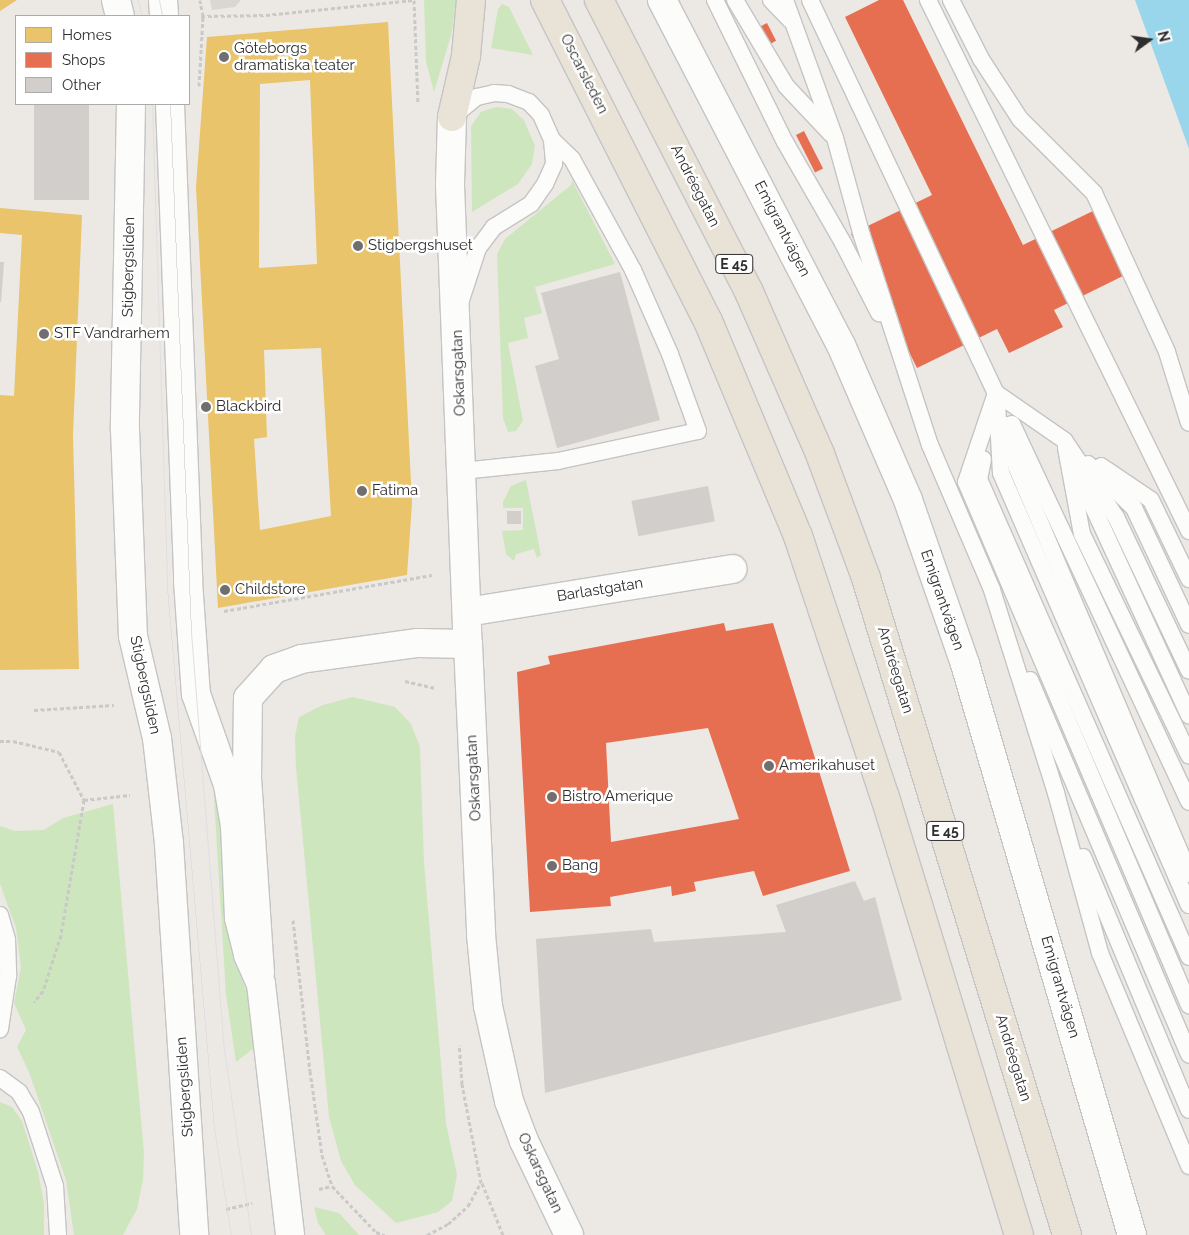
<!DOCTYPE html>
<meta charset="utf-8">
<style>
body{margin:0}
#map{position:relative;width:1189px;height:1235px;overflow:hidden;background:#ece8e4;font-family:Raleway,sans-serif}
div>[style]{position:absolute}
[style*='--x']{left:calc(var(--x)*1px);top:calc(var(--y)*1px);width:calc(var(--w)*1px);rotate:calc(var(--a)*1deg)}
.green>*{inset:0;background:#cee6be}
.plaza>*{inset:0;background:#dad6d2}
.water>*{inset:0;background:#99d6ec}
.homes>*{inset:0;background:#e9c46a}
.shops>*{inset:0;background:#e76f51;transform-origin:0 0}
.building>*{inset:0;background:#d1cecb;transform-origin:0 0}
.path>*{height:3px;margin-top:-1.5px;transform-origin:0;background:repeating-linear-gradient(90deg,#c9c9c8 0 4px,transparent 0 6.5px)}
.roads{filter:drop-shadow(1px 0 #c5c4c5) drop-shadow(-1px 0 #c5c4c5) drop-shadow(0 1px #c5c4c5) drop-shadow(0 -1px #c5c4c5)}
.service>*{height:16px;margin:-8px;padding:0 8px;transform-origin:8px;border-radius:8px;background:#fcfcfb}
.minor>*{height:28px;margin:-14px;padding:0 14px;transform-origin:14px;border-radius:14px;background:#fcfcfb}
.tertiary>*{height:28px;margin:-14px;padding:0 14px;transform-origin:14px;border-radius:14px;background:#fcfcfb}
.trunk>*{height:28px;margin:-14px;padding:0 14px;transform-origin:14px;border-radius:14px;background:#e9e2d6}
.tram>*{height:1px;margin:-0.5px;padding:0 0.5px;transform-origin:0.5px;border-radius:0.5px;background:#dfdfe1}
.dots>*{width:14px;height:14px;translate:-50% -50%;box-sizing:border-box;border:2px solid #fff;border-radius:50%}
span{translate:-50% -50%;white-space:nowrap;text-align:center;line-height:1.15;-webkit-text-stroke:5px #fff;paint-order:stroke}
.shield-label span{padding:1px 4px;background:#fff;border:1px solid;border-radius:4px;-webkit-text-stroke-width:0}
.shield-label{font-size:14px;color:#2e2e2e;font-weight:700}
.poi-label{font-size:15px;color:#2e2e2e}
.left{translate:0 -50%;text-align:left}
.street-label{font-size:15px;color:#2e2e2e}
.legend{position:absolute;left:15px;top:15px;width:175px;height:90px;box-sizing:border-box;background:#fff;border:1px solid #ababab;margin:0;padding:6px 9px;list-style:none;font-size:15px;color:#2e2e2e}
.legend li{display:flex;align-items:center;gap:10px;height:25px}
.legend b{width:25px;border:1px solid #ababab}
.north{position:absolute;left:1124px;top:15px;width:50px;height:50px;-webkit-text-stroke:4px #fff;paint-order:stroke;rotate:76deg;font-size:14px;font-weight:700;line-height:20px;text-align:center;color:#2e2e2e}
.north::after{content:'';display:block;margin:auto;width:18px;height:22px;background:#2e2e2e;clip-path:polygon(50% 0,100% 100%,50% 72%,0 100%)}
</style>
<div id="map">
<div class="green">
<i style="clip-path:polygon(424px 0,456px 0,452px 32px,434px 92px,426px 62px)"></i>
<i style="clip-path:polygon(502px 4px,509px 7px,533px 55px,491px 48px,498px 9px)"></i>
<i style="clip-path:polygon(496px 107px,512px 109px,524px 120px,535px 146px,532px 164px,518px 184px,472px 212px,471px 126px,481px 112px)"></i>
<i style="clip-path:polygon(572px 180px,615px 264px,535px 287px,542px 313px,524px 318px,528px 338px,508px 343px,523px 421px,516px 431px,508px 432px,503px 418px,497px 254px,505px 239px,571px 185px)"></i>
<i style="clip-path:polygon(526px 480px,541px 555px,537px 558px,534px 549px,516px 554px,514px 561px,506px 554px,502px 531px,523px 530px,523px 508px,503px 508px,503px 502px,511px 486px)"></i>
<i style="clip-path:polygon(353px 697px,395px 707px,411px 724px,420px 747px,424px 862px,446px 1123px,457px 1175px,452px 1201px,438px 1212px,396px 1223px,355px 1185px,341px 1161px,329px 1117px,296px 767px,295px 736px,299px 717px,323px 705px)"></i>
<i style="clip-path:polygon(213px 781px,223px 813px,227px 837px,231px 951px,254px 1011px,258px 1045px,236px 1062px,226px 995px)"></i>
<i style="clip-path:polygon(113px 804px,144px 1153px,143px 1180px,137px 1209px,123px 1235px,74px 1235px,66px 1180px,29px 1072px,17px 1047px,26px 1030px,14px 1003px,21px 967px,16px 928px,0 884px,0 826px,15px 831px,44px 830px,63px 818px)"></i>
<i style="clip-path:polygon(0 1102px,12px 1107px,22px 1121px,38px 1172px,44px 1203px,44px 1235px,0 1235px)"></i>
<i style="clip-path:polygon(314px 1207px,339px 1213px,359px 1235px,326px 1235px,318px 1223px)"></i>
</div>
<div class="plaza">
<i style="clip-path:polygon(210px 0,241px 0,235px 7px,212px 10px)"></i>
</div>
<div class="water">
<i style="clip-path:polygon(1135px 0,1189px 0,1189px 149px)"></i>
</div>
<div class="homes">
<i style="clip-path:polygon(0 0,17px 0,0 11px)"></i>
<i style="clip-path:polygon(evenodd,388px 22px,412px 503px,407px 575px,218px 608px,196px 187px,207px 37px,388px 22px,310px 80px,317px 264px,259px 268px,260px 84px,310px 80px,388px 22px,321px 348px,331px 516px,260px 530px,254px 439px,267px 437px,264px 350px,321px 348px)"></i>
<i style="clip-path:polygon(0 208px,82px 215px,73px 435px,79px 669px,0 670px,0 395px,14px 396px,22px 235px,0 233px)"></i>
</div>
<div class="shops">
<i style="clip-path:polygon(879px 0,903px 0,1023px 245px,1097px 209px,1129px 273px,1054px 310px,1063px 327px,1009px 353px,997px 329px,917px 368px,851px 234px,932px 195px,845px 17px)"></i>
<i style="left:767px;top:23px;width:20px;height:8px;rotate:63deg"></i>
<i style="left:804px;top:131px;width:42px;height:9px;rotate:63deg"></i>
<i style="clip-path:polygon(evenodd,724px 623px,726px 631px,773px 623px,850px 871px,763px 896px,754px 871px,694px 882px,696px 891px,672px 896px,671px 886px,610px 897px,611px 906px,530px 912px,517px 672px,550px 664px,548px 656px,724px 623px,708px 728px,739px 819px,611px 842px,606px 743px,708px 728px)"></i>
</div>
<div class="building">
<i style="left:34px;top:104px;width:55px;height:96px"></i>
<i style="clip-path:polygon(0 262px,4px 262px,1px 302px,0 302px)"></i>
<i style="clip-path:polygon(620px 272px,660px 420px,557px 448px,535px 366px,559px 359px,541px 293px)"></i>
<i style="left:708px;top:486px;width:36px;height:78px;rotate:79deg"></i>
<i style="left:507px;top:511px;width:14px;height:13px"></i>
<i style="clip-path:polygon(855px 881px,864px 901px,875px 897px,902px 1000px,545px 1093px,536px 939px,651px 929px,654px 942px,786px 932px,776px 905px)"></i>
</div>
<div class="path">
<i style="--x:414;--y:0;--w:102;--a:87.8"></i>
<i style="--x:201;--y:16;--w:65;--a:-0.9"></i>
<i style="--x:266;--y:15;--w:148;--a:-5.8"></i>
<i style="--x:199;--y:86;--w:70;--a:-86.7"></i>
<i style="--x:203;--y:16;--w:16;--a:-101"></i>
<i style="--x:224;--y:611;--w:211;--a:-9.8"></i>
<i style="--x:405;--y:681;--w:31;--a:13"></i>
<i style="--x:34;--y:710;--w:80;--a:-3.6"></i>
<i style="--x:0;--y:741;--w:13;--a:0"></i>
<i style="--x:13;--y:741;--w:47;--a:13.4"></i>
<i style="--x:59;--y:752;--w:54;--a:62.5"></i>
<i style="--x:84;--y:800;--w:137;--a:99.7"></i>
<i style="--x:61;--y:935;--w:59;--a:107.8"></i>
<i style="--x:43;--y:991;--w:14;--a:129"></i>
<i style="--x:84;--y:800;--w:46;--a:-6.2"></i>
<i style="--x:293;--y:920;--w:152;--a:83.6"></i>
<i style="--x:310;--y:1071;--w:85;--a:81.9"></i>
<i style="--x:322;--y:1155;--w:33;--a:72"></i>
<i style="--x:482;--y:1183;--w:56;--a:68"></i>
<i style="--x:319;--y:1189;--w:13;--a:-13"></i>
<i style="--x:332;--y:1186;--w:64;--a:46.3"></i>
<i style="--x:376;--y:1232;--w:9;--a:21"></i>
<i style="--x:226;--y:1209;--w:27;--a:-13"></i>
<i style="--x:427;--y:1235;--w:24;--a:-28"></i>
<i style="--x:448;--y:1224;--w:27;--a:-42"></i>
<i style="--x:468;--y:1206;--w:26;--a:-61"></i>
<i style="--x:481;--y:1183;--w:101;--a:-100.9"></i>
<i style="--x:462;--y:1084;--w:39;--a:-94"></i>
</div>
<div class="roads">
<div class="service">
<i style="--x:715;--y:0;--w:158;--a:63.8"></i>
<i style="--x:785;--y:142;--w:116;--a:60.1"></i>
<i style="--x:843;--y:243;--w:79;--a:62.8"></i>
<i style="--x:735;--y:0;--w:100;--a:59.3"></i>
<i style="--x:786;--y:86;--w:66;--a:46.8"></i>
<i style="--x:771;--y:0;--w:28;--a:46"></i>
<i style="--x:785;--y:0;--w:147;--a:70.1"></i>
<i style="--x:835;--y:138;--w:102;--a:74.6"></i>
<i style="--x:862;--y:236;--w:220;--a:72"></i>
<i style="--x:930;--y:445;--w:158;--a:66.8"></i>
<i style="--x:992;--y:590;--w:213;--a:72.5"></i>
<i style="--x:1056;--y:793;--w:166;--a:74.6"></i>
<i style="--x:1100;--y:953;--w:231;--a:67.3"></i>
<i style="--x:810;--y:0;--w:435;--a:64.7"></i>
<i style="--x:996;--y:393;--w:94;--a:108.6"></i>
<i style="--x:966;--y:482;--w:569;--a:66.91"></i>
<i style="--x:928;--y:0;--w:592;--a:63.82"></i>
<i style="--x:951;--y:0;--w:66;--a:63"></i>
<i style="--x:981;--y:59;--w:72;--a:57"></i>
<i style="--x:1020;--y:119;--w:105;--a:45"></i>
<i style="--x:1094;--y:193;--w:175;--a:65.3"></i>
<i style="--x:1167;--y:352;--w:74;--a:72.8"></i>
<i style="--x:452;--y:117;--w:32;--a:-39"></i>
<i style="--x:477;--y:97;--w:17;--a:-13"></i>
<i style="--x:494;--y:93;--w:14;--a:4"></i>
<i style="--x:508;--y:94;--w:22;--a:21"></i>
<i style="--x:529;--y:102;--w:18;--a:47"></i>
<i style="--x:541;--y:115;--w:27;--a:66"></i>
<i style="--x:552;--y:140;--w:24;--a:85"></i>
<i style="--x:554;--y:164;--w:22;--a:114"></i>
<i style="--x:545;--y:184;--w:24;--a:125"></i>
<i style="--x:531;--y:204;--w:44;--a:148.1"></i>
<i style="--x:494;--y:227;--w:26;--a:127"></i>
<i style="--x:478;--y:248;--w:55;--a:108.1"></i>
<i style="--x:996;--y:393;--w:83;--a:34.7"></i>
<i style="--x:1064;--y:440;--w:93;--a:56"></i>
<i style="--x:1116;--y:517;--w:170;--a:64.6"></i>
<i style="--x:997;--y:402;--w:71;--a:86.8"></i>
<i style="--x:1001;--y:473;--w:471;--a:66.5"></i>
<i style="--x:1012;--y:424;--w:417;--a:64.9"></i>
<i style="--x:1005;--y:425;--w:45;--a:74.4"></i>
<i style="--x:1017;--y:468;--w:441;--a:67"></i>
<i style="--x:1066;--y:448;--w:87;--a:79.5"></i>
<i style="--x:1082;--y:534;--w:246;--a:64.2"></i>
<i style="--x:983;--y:459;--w:20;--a:101"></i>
<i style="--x:979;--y:479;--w:522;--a:66.28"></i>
<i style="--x:1088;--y:464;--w:64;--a:43.7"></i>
<i style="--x:1134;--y:508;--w:129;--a:64.8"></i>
<i style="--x:1101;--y:466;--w:60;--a:34.2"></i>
<i style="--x:1151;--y:500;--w:88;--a:64.3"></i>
<i style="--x:462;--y:471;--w:97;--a:-5.9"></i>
<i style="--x:558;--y:461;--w:143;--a:-12.1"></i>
<i style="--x:698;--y:431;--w:82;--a:-110"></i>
<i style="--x:670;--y:354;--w:92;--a:-113.8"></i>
<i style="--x:633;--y:270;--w:127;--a:-118.8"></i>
<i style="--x:572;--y:159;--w:28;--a:-136"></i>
<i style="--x:1077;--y:472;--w:268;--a:65.3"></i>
<i style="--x:1030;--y:680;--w:407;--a:67"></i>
<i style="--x:1083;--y:857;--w:274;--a:67.3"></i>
<i style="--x:0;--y:915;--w:26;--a:74"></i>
<i style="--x:7;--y:940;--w:36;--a:88"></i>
<i style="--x:8;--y:976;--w:54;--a:98.6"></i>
<i style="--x:0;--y:1078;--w:24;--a:36"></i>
<i style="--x:19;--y:1092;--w:23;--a:59"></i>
<i style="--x:31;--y:1112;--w:78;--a:72"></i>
<i style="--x:55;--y:1186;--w:49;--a:86.5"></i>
</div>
<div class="minor">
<i style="--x:452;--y:117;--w:68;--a:91.7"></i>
<i style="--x:450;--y:185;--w:459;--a:87.8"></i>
<i style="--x:468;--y:644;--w:291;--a:87.4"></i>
<i style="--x:481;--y:935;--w:71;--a:84.4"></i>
<i style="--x:488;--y:1006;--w:97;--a:77.5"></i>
<i style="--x:509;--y:1101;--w:43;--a:69.4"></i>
<i style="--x:524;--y:1141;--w:104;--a:64.4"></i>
<i style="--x:467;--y:612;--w:269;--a:-9.2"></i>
<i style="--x:260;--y:973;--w:195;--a:-93.8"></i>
<i style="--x:247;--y:778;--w:80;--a:-89.3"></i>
<i style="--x:248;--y:698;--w:39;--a:-48"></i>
<i style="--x:274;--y:669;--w:29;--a:-20"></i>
<i style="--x:301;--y:659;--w:118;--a:-7.8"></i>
<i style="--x:418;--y:643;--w:50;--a:1.1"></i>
</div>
<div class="tertiary">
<i style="--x:116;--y:0;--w:16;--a:76"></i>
<i style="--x:163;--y:0;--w:16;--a:86"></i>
<i style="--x:662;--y:0;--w:389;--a:62.6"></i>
<i style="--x:841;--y:345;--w:169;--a:66.6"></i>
<i style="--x:908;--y:500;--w:174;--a:70.8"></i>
<i style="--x:965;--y:664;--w:595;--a:73.7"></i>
<i style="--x:131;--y:104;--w:325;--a:91.1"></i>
<i style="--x:125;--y:429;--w:207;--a:87.8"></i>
<i style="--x:133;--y:636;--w:105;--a:76.8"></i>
<i style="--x:157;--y:738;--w:107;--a:83.5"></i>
<i style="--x:169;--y:844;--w:392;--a:86.3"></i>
<i style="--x:170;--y:104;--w:477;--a:87.8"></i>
<i style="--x:188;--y:581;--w:113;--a:86"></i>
<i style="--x:196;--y:694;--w:96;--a:70.6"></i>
<i style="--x:228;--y:785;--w:42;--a:80.3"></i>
<i style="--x:235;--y:826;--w:92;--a:87.5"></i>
<i style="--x:239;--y:918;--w:38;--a:76"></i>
<i style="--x:248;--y:955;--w:32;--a:66"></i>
<i style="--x:261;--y:984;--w:253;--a:83.4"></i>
</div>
<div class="trunk">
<i style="--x:545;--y:0;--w:360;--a:63.1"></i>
<i style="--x:708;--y:321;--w:233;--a:67.3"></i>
<i style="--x:798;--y:536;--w:275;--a:71.6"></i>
<i style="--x:885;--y:797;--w:458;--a:73"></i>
<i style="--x:599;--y:0;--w:328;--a:62.8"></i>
<i style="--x:749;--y:292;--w:177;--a:66.3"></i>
<i style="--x:820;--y:454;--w:132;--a:69.6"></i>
<i style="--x:866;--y:578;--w:687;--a:72.99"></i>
<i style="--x:452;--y:117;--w:63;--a:-77.1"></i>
<i style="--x:466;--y:56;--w:56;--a:-84.9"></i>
</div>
</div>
<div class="tram">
<i style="--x:138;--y:0;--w:16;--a:76"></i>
<i style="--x:159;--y:0;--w:16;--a:79"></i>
<i style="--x:152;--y:104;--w:484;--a:88.2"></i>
<i style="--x:167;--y:588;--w:542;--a:85.03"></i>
<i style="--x:214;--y:1128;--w:108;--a:81"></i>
<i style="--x:170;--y:104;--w:528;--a:87.72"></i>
<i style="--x:191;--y:632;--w:411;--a:85.5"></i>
<i style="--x:223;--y:1042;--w:195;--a:81.7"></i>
</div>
<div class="dots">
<i style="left:224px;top:57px;background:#706f6e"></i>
<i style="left:358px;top:246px;background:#706f6e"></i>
<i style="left:44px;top:334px;background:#706f6e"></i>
<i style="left:206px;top:407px;background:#706f6e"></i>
<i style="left:362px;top:491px;background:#706f6e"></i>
<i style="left:225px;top:590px;background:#706f6e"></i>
<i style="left:769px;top:766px;background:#706f6e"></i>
<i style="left:552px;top:797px;background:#706f6e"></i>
<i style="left:552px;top:866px;background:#706f6e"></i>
</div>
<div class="shield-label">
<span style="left:734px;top:264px">E 45</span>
<span style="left:945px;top:831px">E 45</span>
</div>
<div class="poi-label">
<span class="left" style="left:234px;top:57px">Göteborgs<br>dramatiska teater</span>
<span class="left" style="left:368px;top:246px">Stigbergshuset</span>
<span class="left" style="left:54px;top:334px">STF Vandrarhem</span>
<span class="left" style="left:216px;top:407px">Blackbird</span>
<span class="left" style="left:372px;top:491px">Fatima</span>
<span class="left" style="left:235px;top:590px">Childstore</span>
<span class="left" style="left:779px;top:766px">Amerikahuset</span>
<span class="left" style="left:562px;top:797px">Bistro Amerique</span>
<span class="left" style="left:562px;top:866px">Bang</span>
</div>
<div class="street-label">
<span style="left:584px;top:74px;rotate:63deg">Oscarsleden</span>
<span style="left:695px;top:186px;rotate:63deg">Andréegatan</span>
<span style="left:782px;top:229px;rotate:63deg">Emigrantvägen</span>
<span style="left:129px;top:267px;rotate:-89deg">Stigbergsliden</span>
<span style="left:459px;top:373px;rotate:-92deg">Oskarsgatan</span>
<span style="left:600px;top:590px;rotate:-9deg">Barlastgatan</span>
<span style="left:942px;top:600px;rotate:71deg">Emigrantvägen</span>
<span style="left:895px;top:670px;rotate:73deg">Andréegatan</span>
<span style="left:145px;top:685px;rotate:78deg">Stigbergsliden</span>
<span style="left:474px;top:778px;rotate:-93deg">Oskarsgatan</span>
<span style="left:1060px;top:987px;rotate:74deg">Emigrantvägen</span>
<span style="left:1013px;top:1058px;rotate:73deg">Andréegatan</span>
<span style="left:185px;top:1087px;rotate:-94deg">Stigbergsliden</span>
<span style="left:540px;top:1173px;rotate:65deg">Oskarsgatan</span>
</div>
<ul class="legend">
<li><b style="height:14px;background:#e9c46a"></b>Homes</li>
<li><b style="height:14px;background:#e76f51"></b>Shops</li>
<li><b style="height:14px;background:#d1cecb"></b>Other</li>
</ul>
<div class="north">N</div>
</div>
